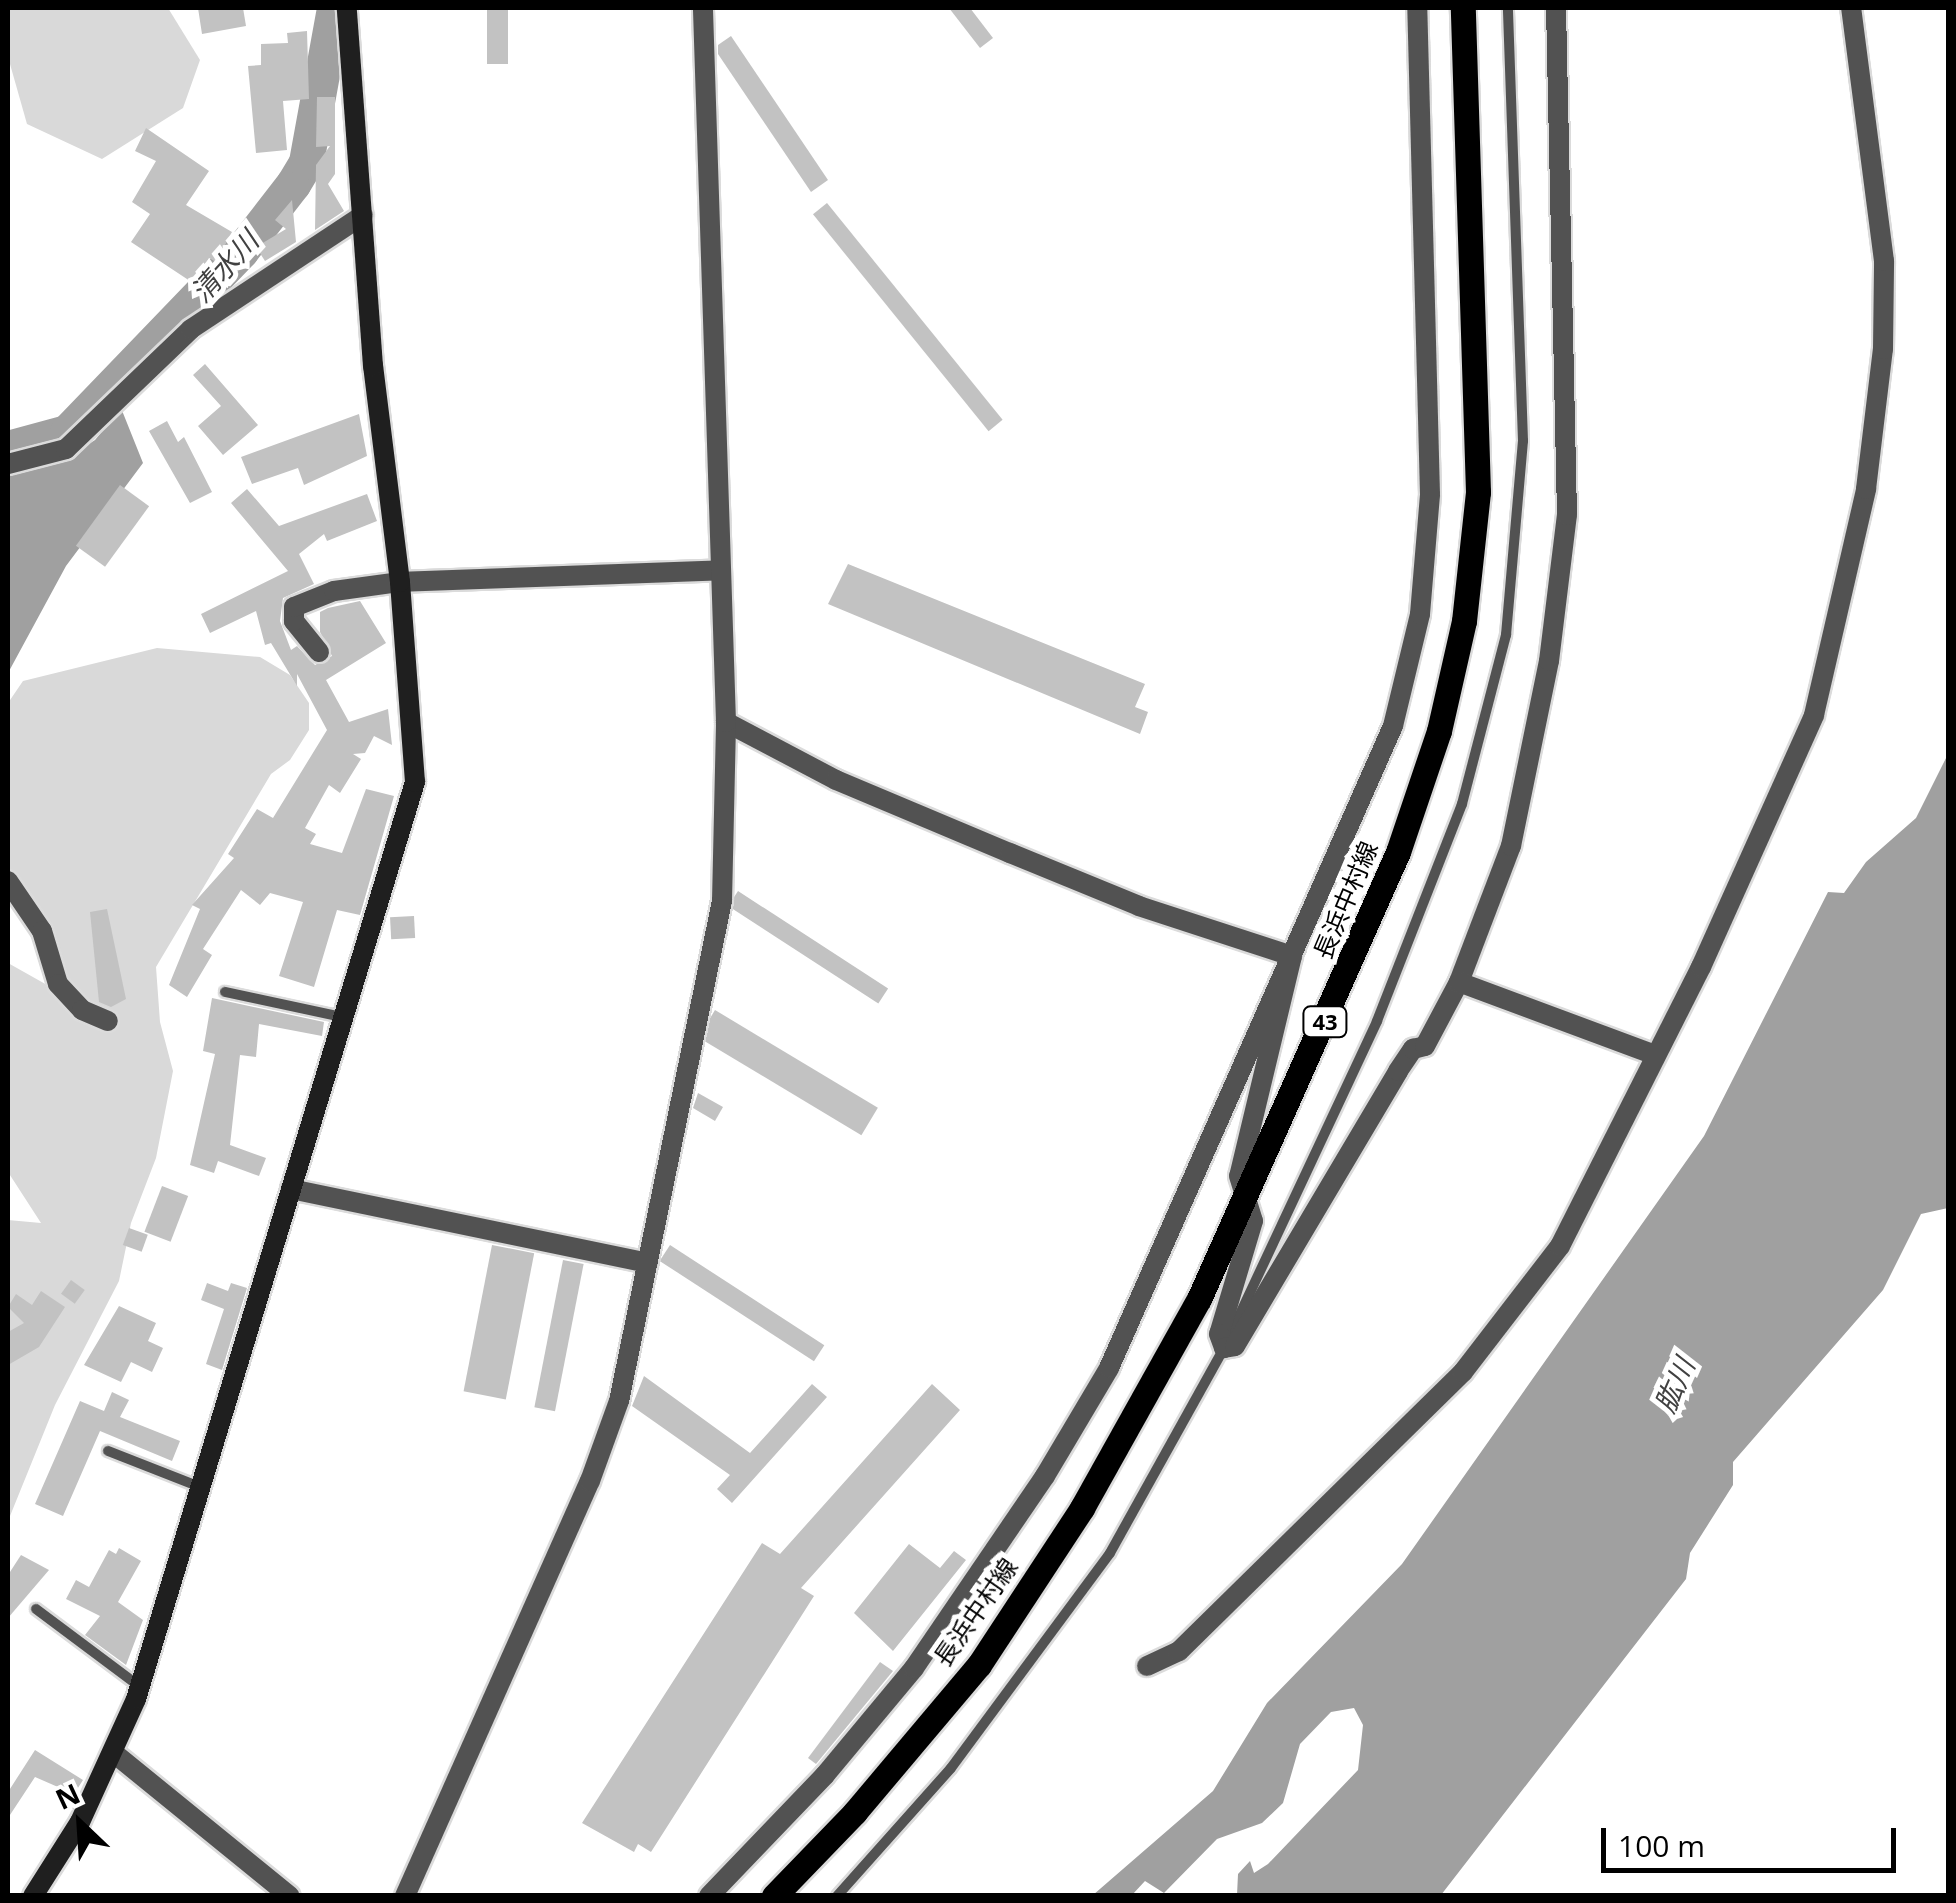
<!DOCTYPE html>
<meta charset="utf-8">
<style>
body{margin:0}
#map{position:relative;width:1956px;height:1903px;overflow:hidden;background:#fff;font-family:"Open Sans","Noto Sans JP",sans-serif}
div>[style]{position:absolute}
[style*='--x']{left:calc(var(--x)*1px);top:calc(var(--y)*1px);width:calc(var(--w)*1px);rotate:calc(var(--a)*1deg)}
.green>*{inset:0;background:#d9d9d9}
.water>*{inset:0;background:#a0a0a0}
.river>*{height:35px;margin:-17.5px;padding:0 17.5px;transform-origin:17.5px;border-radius:17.5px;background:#a0a0a0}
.building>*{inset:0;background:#c2c2c2;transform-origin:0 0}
.roads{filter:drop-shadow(2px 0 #dbdbdb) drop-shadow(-2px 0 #dbdbdb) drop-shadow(0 2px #dbdbdb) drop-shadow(0 -2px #dbdbdb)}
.lane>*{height:10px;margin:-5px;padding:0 5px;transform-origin:5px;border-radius:5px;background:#525252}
.street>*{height:20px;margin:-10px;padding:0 10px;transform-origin:10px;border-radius:10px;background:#525252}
.secondary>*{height:20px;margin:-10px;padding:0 10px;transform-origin:10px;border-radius:10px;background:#1f1f1f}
.primary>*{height:25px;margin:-12.5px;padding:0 12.5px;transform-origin:12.5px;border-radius:12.5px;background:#000}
span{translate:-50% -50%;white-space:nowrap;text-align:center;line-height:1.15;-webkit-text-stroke:10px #fff;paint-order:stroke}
.shield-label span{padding:2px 8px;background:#fff;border:2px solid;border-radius:8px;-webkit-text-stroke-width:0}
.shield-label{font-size:22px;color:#000;font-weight:700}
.street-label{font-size:25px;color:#000}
.water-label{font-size:28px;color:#414141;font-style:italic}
.frame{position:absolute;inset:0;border:10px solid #000;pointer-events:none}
.north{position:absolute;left:30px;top:1773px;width:100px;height:100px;-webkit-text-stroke:8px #fff;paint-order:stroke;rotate:335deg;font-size:28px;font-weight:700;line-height:40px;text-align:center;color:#000}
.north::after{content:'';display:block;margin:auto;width:35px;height:45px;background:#000;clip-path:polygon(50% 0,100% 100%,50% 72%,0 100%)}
.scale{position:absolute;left:1601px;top:1828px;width:295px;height:45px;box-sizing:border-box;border:5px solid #000;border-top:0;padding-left:12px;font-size:30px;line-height:35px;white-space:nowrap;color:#000;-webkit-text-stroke:8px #fff;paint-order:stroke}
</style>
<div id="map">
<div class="green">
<i style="clip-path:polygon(8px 8px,168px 8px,200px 60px,183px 108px,102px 159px,27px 124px,8px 57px)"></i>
<i style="clip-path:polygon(157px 648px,260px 657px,290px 675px,309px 703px,309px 730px,290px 760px,271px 774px,156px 967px,160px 1022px,173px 1071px,156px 1158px,131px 1223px,119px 1281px,55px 1405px,8px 1521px,8px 1220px,41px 1223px,8px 1172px,8px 963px,56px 990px,24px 890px,8px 871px,8px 703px,23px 681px)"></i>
</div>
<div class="water">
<i style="clip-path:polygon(121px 408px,143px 463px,66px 566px,8px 673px,8px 474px,70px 456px,95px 440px)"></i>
<i style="clip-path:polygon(1948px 754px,1948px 1208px,1921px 1214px,1883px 1290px,1733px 1462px,1733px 1485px,1690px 1553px,1686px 1579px,1441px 1895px,1237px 1895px,1238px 1874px,1250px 1861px,1254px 1873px,1268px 1864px,1358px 1770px,1363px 1725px,1354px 1708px,1331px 1712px,1300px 1744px,1283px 1803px,1262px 1823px,1217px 1839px,1164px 1893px,1145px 1881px,1132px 1895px,1093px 1895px,1213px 1791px,1267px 1703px,1402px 1564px,1704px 1136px,1828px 892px,1844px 893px,1866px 862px,1916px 818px)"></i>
</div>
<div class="river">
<i style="--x:8;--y:448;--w:61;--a:-15.2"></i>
<i style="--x:67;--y:432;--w:251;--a:-46.1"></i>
<i style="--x:241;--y:251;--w:85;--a:-52.2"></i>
<i style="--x:293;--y:184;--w:26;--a:-59"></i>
<i style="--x:306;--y:162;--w:157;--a:-79.7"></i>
</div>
<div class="building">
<i style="clip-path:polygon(198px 8px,243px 8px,246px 26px,202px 34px)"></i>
<i style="left:487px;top:8px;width:21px;height:56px"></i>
<i style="clip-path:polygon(949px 8px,970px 8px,993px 38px,980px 48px)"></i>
<i style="clip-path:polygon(307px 31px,309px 99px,283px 101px,287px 150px,256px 153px,248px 66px,261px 65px,261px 44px,288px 43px,287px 33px)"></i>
<i style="clip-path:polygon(731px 36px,828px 180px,811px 192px,718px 54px,718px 45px)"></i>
<i style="clip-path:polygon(317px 97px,335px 97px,335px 174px,328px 184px,344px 211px,315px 230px,316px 165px,330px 146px,316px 147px)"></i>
<i style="clip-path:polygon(146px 128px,209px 171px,186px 205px,232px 232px,216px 262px,209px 258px,193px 283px,131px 242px,150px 214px,132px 202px,156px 161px,135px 151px)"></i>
<i style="clip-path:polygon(292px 200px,296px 242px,265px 261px,256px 247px,286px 229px,275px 220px)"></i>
<i style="left:827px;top:203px;width:279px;height:18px;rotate:51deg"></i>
<i style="clip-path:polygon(205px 364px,258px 425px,223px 455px,198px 426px,221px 406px,193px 375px)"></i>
<i style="clip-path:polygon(359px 414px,367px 456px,304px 485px,298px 468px,252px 484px,241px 457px)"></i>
<i style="clip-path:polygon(167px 421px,178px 442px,184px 437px,212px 492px,190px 503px,149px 431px)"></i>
<i style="left:120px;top:485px;width:36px;height:75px;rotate:36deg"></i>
<i style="clip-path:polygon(247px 489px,279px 526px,367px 494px,377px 521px,327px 541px,324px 534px,299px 554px,314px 584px,283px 598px,280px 621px,291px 650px,297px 646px,315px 665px,332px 656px,320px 632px,320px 612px,328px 608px,360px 601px,386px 643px,326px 680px,349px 722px,388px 709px,392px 745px,374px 736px,365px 753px,353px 754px,361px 759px,340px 793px,329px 785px,305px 828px,316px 834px,310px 844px,342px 853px,366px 789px,394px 796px,360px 915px,337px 910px,314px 987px,279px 976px,303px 902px,270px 893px,260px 905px,241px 890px,203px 949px,212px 955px,187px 997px,169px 985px,200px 909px,192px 905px,234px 858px,228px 854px,257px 809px,273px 818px,327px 730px,297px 674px,297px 686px,271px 643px,265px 645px,256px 611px,210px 633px,201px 614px,288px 571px,231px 503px)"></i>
<i style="clip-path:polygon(848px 564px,1145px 684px,1135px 707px,1148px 712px,1140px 734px,828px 604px)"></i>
<i style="left:738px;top:891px;width:179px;height:18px;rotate:33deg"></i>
<i style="clip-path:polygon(107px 909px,126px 999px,111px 1007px,99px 1002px,90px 912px)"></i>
<i style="left:414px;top:916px;width:22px;height:24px;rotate:87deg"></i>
<i style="clip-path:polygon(212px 998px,324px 1022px,322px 1036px,259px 1024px,256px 1057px,240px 1055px,230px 1145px,266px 1158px,259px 1176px,218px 1161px,214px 1173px,190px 1165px,215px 1054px,203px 1051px)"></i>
<i style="left:715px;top:1010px;width:190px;height:32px;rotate:31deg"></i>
<i style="clip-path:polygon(698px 1093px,723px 1107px,715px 1121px,693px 1108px)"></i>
<i style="left:162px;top:1186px;width:28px;height:49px;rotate:21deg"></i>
<i style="left:129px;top:1228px;width:20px;height:18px;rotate:20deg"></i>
<i style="left:492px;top:1245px;width:43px;height:149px;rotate:11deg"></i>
<i style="left:670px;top:1245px;width:184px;height:19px;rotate:33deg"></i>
<i style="left:563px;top:1260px;width:21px;height:150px;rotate:11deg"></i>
<i style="left:71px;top:1280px;width:17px;height:17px;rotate:36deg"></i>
<i style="clip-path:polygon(207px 1283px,228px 1291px,231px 1283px,247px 1288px,222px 1370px,206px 1364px,224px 1309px,201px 1300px)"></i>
<i style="clip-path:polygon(41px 1291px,65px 1307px,39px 1347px,8px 1365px,8px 1332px,24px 1323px,8px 1307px,16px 1294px,32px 1305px)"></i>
<i style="clip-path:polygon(119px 1306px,156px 1323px,148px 1341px,163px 1348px,152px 1372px,131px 1362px,121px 1382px,84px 1365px)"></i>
<i style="clip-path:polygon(644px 1376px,750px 1453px,812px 1384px,827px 1397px,732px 1503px,717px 1489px,730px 1475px,632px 1406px)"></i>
<i style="clip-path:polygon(932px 1384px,960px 1410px,801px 1588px,814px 1596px,651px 1852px,638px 1844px,634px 1852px,582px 1823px,762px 1543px,780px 1554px)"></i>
<i style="clip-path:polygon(112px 1392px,129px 1400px,120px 1417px,180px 1441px,172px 1461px,100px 1431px,63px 1516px,35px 1504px,80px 1401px,104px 1411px)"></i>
<i style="clip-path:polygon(909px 1544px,940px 1568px,954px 1551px,966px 1560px,893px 1651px,854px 1613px)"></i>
<i style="clip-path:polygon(119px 1548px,141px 1561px,118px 1602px,143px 1620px,126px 1665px,85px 1635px,100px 1616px,66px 1599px,76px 1580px,89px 1587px,109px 1550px,116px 1554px)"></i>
<i style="clip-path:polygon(21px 1555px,49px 1570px,8px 1618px,8px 1575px)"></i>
<i style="clip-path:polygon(880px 1662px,893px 1671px,816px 1764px,808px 1758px)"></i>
<i style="clip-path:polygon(35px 1750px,83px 1780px,74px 1794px,35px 1777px,8px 1818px,8px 1792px)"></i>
</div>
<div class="roads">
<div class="lane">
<i style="--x:225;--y:992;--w:120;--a:12.1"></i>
<i style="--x:108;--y:1451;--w:99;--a:21.4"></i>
<i style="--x:36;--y:1609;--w:129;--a:36.8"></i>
<i style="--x:837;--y:1896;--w:171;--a:-48.3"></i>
<i style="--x:951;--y:1768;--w:267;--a:-53.5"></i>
<i style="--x:1110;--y:1553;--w:235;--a:-60.9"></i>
<i style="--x:1224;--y:1348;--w:361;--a:-64.9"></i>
<i style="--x:1377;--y:1021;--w:233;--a:-68.6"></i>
<i style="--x:1462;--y:804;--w:175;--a:-75.4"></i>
<i style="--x:1506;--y:635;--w:195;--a:-85"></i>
<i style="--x:1523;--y:441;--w:433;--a:-92"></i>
</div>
<div class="street">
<i style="--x:8;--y:464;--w:60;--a:-14.5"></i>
<i style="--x:66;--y:449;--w:173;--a:-43.8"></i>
<i style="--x:191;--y:329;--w:206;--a:-33.5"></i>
<i style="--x:319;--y:652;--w:40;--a:-129"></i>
<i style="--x:294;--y:621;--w:14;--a:-90"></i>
<i style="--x:294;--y:607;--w:43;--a:-21.8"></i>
<i style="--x:334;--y:591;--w:67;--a:-7.8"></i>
<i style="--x:400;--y:582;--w:320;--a:-2.1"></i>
<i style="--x:726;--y:722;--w:124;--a:27.8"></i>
<i style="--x:836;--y:780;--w:189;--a:22.8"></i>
<i style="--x:1010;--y:853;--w:139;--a:22.3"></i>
<i style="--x:1139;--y:906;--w:161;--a:18.1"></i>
<i style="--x:1292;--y:956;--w:226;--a:103.5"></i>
<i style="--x:1239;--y:1176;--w:47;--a:72.7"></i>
<i style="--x:1253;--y:1221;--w:118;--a:106.7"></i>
<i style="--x:1219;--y:1334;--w:15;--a:70"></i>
<i style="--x:1224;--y:1348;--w:11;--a:-10"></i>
<i style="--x:1235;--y:1346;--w:320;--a:-59.3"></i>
<i style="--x:1398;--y:1071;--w:27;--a:-56"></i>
<i style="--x:1413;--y:1049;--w:12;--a:-14"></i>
<i style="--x:1425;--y:1046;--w:72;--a:-62"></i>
<i style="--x:1459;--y:982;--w:146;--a:-69.1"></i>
<i style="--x:1511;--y:846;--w:189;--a:-78.4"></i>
<i style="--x:1549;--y:661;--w:147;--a:-83"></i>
<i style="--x:1567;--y:515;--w:507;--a:-91.24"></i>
<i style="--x:8;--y:881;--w:60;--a:55.8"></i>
<i style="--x:42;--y:931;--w:55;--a:73.2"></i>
<i style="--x:58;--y:984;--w:35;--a:47"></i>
<i style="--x:82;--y:1010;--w:28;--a:23"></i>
<i style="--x:1459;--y:982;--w:209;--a:20.4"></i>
<i style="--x:291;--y:1189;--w:364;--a:11.7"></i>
<i style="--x:1147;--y:1666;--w:35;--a:-25"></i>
<i style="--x:1179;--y:1651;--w:398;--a:-44.5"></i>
<i style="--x:1463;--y:1372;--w:159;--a:-52.4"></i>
<i style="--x:1560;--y:1246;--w:313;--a:-63.2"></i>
<i style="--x:1701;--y:967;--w:276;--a:-65.8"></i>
<i style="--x:1814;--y:715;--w:232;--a:-77"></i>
<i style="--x:1866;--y:489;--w:141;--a:-83.1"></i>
<i style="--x:1883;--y:349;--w:88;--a:-89.3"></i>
<i style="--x:1884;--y:261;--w:255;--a:-97.4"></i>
<i style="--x:115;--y:1754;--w:225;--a:39.1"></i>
<i style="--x:405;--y:1896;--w:454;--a:-66"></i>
<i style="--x:590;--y:1481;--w:85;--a:-70.1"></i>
<i style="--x:619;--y:1401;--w:510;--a:-78.36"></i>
<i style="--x:722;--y:901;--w:179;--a:-88.7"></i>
<i style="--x:726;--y:722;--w:714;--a:-91.85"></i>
<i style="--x:709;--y:1896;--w:168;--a:-46.2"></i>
<i style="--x:825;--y:1775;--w:139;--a:-50.2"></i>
<i style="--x:914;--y:1668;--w:232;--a:-55.7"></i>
<i style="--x:1045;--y:1476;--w:126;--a:-59.3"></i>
<i style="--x:1109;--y:1368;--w:702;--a:-66.14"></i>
<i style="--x:1393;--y:726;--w:115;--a:-76.4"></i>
<i style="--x:1420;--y:614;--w:120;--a:-85.2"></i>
<i style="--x:1430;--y:494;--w:486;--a:-91.5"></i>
</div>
<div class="secondary">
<i style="--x:33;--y:1896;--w:88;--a:-57.6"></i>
<i style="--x:80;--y:1822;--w:135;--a:-65.5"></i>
<i style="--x:136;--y:1699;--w:959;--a:-73.08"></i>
<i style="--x:415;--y:782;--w:201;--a:-94.3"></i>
<i style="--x:400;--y:582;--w:218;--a:-97.1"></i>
<i style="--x:373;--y:366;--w:359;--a:-94.2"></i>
</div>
<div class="primary">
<i style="--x:774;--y:1896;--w:117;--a:-46"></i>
<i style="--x:855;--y:1812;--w:192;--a:-49.9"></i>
<i style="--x:979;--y:1665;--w:188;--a:-56.7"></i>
<i style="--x:1082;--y:1508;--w:240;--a:-60.8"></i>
<i style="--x:1199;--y:1299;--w:489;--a:-66"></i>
<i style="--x:1398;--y:852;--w:128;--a:-71.3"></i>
<i style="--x:1439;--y:731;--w:113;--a:-77.2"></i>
<i style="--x:1464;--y:621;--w:130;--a:-83.8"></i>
<i style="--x:1478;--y:492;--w:484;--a:-91.8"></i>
</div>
</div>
<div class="shield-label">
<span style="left:1325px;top:1022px">43</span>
</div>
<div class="street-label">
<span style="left:1345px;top:900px;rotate:-67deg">長浜中村線</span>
<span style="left:975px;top:1612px;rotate:-55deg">長浜中村線</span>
</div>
<div class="water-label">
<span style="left:224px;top:266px;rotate:-48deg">清水川</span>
<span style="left:1674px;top:1385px;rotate:-66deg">肱川</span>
</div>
<div class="frame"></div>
<div class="north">N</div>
<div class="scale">100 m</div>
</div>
